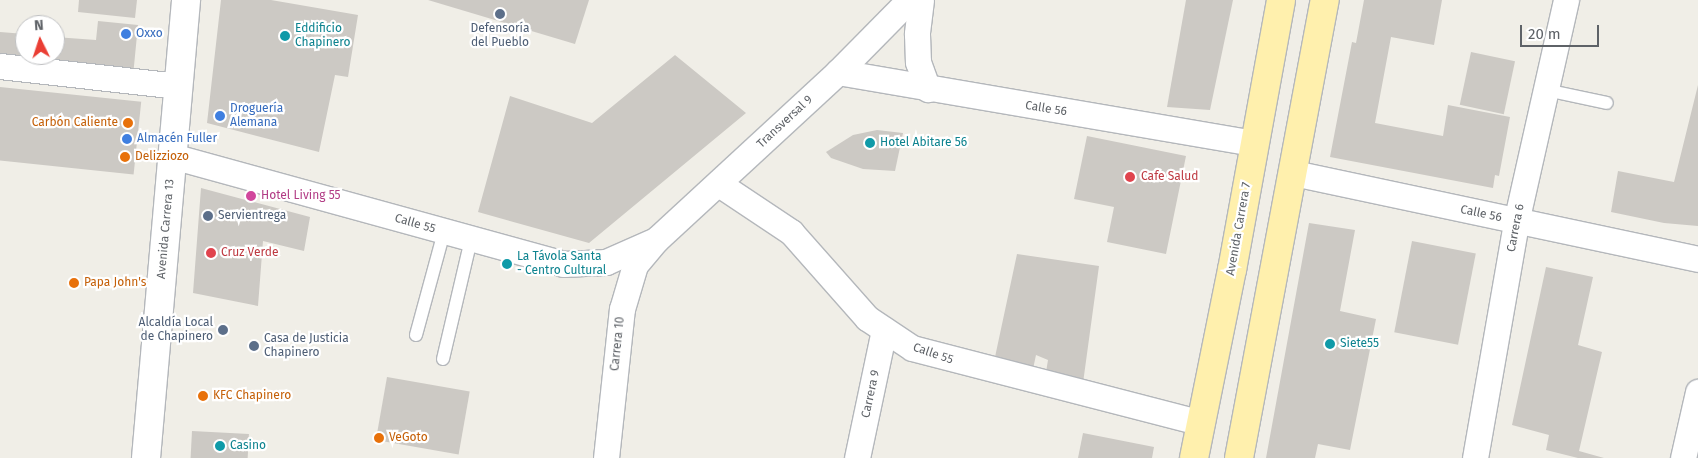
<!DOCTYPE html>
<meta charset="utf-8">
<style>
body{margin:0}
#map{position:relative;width:1698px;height:458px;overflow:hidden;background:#f0eee7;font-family:"Fira Sans",sans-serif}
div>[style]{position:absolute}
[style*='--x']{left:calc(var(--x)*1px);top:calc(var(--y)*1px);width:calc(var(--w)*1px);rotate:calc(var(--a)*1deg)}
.building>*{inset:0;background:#ccc9c4;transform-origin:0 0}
.roads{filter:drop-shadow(1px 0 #b4b7bb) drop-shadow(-1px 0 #b4b7bb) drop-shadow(0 1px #b4b7bb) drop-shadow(0 -1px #b4b7bb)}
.service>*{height:12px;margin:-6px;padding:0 6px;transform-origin:6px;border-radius:6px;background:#fff}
.minor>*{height:25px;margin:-12.5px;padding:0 12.5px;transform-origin:12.5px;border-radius:12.5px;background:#fff}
.secondary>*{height:28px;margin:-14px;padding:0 14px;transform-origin:14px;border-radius:14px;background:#fff}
.primary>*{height:28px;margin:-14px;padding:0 14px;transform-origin:14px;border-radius:14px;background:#fff0ad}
.dots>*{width:14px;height:14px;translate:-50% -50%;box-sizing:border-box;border:2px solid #fff;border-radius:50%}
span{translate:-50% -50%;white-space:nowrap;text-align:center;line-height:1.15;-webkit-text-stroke:4.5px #fff;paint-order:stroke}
.culture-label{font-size:12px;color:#0d838f}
.left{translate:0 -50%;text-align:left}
.service-label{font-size:12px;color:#4e5e75}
.right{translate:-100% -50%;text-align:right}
.shop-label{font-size:12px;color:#366cbe}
.street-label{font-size:12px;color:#5e6267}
.food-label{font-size:12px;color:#c56008}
.health-label{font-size:12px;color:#be3a42}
.hotel-label{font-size:12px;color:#b23c85}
.north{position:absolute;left:15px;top:15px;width:50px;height:50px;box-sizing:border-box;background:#fff;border:1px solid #bfc0c2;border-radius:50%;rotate:356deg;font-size:14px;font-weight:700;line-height:20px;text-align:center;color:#5e6267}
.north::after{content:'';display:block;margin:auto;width:18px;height:22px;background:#ea3e34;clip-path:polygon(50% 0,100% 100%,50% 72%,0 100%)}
.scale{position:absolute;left:1520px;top:25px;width:79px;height:22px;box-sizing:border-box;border:2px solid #5e6267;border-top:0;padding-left:6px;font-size:15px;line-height:18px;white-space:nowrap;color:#5e6267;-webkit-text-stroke:4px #fff;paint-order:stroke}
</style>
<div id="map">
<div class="building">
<i style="clip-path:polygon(79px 0,137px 0,135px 18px,78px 12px)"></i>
<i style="clip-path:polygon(221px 0,271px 0,358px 15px,348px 77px,335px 75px,319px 152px,207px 123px)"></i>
<i style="clip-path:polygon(428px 0,589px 0,575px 44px)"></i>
<i style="clip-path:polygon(1186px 0,1233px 0,1210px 110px,1167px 107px)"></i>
<i style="clip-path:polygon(1364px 0,1442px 0,1434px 45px,1391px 37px,1375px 123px,1443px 136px,1448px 105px,1510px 117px,1499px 176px,1495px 175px,1493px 188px,1330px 157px,1352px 42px,1356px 43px)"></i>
<i style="clip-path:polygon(98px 21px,138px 25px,133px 76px,0 62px,0 32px,25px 34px,25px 55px,55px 55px,55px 37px,96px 40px)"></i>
<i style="left:1471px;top:52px;width:45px;height:54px;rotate:12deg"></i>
<i style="clip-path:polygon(675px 55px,746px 113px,589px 243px,478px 212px,510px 96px,592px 123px)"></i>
<i style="clip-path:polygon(1698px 85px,1698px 226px,1664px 223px,1611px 212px,1618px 171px,1674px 182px)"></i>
<i style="left:0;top:87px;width:142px;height:73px;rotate:6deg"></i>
<i style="clip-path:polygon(877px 130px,903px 133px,895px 171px,863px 169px,831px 158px,826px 152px,853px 135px)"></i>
<i style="clip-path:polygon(1087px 136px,1186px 156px,1166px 254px,1107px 242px,1114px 207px,1074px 199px)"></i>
<i style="clip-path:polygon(201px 188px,310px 217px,304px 251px,263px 241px,258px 306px,193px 293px)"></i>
<i style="clip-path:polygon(1309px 223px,1355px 230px,1340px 311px,1376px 319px,1350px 450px,1318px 444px,1315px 458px,1266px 458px)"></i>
<i style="left:1412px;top:241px;width:65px;height:93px;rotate:11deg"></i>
<i style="clip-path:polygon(1017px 254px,1099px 266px,1083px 383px,1046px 372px,1048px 360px,1036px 355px,1033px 369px,995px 357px)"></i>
<i style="clip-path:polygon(1546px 267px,1593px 277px,1578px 345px,1602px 352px,1579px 451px,1604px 458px,1578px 458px,1546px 450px,1549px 435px,1512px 425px)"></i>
<i style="left:387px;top:377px;width:84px;height:64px;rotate:10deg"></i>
<i style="left:192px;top:431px;width:57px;height:27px;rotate:3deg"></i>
<i style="clip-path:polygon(1083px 433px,1154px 447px,1152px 458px,1078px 458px)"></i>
</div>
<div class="roads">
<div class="service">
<i style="--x:1546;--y:90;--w:62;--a:12"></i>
<i style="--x:416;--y:335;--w:107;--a:-74.8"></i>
<i style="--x:443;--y:359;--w:122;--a:-76.8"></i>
</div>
<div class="minor">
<i style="--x:921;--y:0;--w:34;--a:97"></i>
<i style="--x:917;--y:34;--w:28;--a:88"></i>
<i style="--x:918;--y:62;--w:29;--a:70"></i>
<i style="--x:0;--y:66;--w:179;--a:6.4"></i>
<i style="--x:838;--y:72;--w:423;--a:9.7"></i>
<i style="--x:172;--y:156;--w:406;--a:15.4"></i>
<i style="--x:563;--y:264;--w:43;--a:-2.7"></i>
<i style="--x:606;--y:262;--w:49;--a:-24"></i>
<i style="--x:1294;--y:173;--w:413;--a:12"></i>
<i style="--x:719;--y:184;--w:87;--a:33.7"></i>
<i style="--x:791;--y:232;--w:115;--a:48.5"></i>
<i style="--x:867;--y:318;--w:54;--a:33.7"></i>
<i style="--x:912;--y:348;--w:299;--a:14.5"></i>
<i style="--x:606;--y:458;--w:150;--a:-83.9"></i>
<i style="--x:622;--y:309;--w:46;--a:-73.5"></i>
<i style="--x:635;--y:265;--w:34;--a:-50"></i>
<i style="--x:657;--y:239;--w:246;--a:-42.7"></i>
<i style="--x:838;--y:72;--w:101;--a:-45.4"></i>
<i style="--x:857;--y:458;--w:131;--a:-78.1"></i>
<i style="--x:1475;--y:458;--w:240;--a:-80.1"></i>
<i style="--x:1516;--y:222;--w:228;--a:-77.3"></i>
<i style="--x:1683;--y:458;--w:68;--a:-77.2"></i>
</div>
<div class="secondary">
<i style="--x:146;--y:458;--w:460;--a:-85"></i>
</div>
<div class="primary">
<i style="--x:1194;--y:458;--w:192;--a:-78.6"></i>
<i style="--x:1232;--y:270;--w:274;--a:-79.7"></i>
<i style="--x:1239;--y:458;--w:466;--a:-79.4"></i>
</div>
</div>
<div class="dots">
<i style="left:500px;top:14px;background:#5c6f8a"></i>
<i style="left:126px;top:34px;background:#3f7fe0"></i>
<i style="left:285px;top:36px;background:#0f9aa8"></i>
<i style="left:220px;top:116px;background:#3f7fe0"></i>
<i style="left:128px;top:123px;background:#e8710a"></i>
<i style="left:127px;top:139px;background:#3f7fe0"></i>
<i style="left:870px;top:143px;background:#0f9aa8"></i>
<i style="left:125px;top:157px;background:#e8710a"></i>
<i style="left:1130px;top:177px;background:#e0444e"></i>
<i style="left:251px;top:196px;background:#d1479c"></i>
<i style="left:208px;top:216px;background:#5c6f8a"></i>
<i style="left:211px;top:253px;background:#e0444e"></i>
<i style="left:507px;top:264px;background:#0f9aa8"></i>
<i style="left:74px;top:283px;background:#e8710a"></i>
<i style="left:223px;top:330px;background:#5c6f8a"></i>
<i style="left:1330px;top:344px;background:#0f9aa8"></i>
<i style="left:254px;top:346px;background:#5c6f8a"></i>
<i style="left:203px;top:396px;background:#e8710a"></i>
<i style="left:379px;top:438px;background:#e8710a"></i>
<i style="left:220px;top:446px;background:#0f9aa8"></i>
</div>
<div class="culture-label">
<span class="left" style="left:295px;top:36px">Eddificio<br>Chapinero</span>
<span class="left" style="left:880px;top:143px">Hotel Abitare 56</span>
<span class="left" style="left:517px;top:264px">La Távola Santa<br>- Centro Cultural</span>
<span class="left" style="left:1340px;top:344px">Siete55</span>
<span class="left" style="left:230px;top:446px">Casino</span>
</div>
<div class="service-label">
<span style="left:500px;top:36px">Defensoría<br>del Pueblo</span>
<span class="left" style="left:218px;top:216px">Servientrega</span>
<span class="right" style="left:213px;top:330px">Alcaldía Local<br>de Chapinero</span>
<span class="left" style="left:264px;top:346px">Casa de Justicia<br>Chapinero</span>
</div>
<div class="shop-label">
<span class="left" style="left:136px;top:34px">Oxxo</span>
<span class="left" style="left:230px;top:116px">Droguería<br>Alemana</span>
<span class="left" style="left:137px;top:139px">Almacén Fuller</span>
</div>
<div class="street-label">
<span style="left:1046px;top:109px;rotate:9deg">Calle 56</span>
<span style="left:785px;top:122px;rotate:-43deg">Transversal 9</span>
<span style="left:1481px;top:214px;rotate:12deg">Calle 56</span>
<span style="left:415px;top:224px;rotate:16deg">Calle 55</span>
<span style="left:1516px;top:228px;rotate:-79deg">Carrera 6</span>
<span style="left:166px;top:229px;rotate:-85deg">Avenida Carrera 13</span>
<span style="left:1239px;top:229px;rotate:-80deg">Avenida Carrera 7</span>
<span style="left:618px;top:344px;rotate:-84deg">Carrera 10</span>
<span style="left:933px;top:354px;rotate:19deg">Calle 55</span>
<span style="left:871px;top:394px;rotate:-78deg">Carrera 9</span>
</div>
<div class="food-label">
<span class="right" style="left:118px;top:123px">Carbón Caliente</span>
<span class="left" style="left:135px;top:157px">Delizziozo</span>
<span class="left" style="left:84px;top:283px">Papa John's</span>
<span class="left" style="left:213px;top:396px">KFC Chapinero</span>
<span class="left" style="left:389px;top:438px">VeGoto</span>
</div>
<div class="health-label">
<span class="left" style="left:1141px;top:177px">Cafe Salud</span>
<span class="left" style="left:221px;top:253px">Cruz Verde</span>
</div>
<div class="hotel-label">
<span class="left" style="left:261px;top:196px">Hotel Living 55</span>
</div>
<div class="north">N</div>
<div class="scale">20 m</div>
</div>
